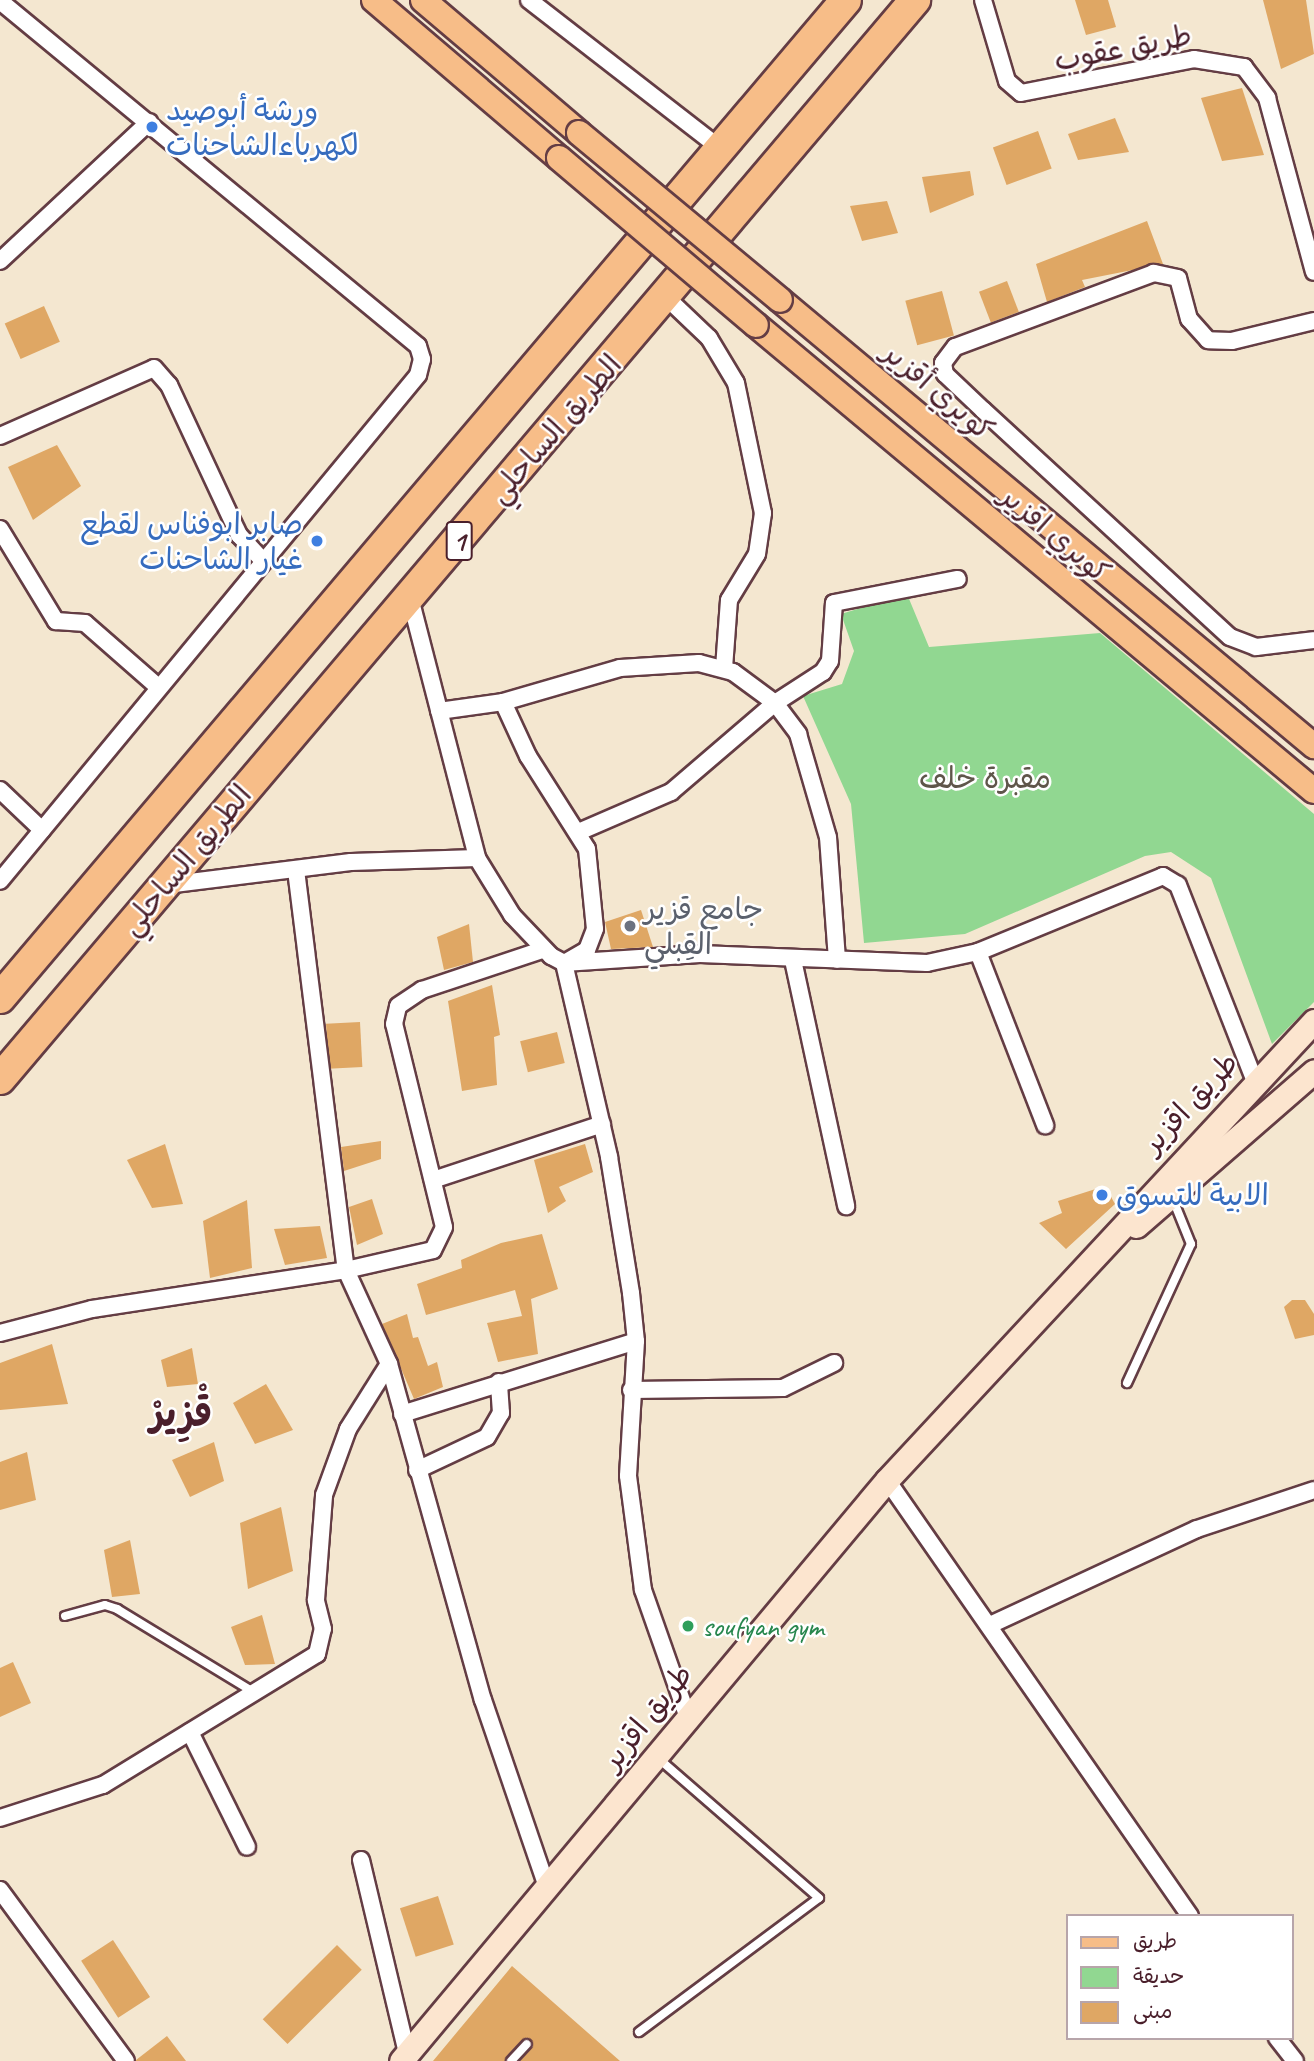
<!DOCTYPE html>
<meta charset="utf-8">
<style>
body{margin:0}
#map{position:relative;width:1314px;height:2061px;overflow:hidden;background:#f4e7d0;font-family:Caveat,"Playpen Sans Arabic",sans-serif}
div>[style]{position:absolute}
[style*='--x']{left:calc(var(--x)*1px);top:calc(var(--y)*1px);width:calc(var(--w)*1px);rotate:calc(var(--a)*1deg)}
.green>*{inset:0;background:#91d791}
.building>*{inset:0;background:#dfa764;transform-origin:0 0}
.roads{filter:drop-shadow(2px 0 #643d44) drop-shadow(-2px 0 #643d44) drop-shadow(0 2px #643d44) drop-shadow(0 -2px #643d44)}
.lane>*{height:8px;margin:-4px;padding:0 4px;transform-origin:4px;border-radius:4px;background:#fff}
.street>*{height:16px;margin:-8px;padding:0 8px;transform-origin:8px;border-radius:8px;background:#fff}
.secondary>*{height:23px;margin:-11.5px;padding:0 11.5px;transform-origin:11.5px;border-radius:11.5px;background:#fce5cf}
.primary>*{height:24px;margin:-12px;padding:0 12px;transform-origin:12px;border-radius:12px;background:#f7bd88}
.highway>*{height:30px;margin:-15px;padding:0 15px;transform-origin:15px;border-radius:15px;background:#f7bd88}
.bridges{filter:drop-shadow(2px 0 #643d44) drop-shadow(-2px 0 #643d44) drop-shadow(0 2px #643d44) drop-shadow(0 -2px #643d44)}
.primary-bridge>*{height:24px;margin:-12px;padding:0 12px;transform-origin:12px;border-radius:12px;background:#f7bd88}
.dots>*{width:19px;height:19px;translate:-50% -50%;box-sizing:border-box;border:4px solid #fff;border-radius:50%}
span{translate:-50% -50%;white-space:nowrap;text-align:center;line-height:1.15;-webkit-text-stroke:5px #fff;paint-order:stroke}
.shield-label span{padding:2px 5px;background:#fff;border:2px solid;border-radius:5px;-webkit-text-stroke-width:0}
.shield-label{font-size:28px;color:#4a1f2b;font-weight:700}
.street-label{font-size:30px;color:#4a1f2b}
.shop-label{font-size:30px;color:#366cbe}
.left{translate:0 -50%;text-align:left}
.right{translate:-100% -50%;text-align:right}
.park-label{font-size:30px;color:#5f564a}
.worship-label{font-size:30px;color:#5b616d}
.leisure-label{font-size:30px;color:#27864d}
.district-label{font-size:37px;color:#4a1f2b;font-weight:700}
.legend{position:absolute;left:1066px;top:1914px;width:228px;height:126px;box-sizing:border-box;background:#fff;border:2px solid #b7a5aa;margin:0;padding:9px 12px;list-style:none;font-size:21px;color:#4a1f2b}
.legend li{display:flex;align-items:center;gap:14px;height:35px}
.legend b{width:35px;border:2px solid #b7a5aa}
</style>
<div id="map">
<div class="green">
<i style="clip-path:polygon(907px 594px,929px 647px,1100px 633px,1314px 814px,1314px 1002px,1272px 1044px,1211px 878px,1171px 852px,1145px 856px,965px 934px,864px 943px,851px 804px,803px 696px,842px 684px,854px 651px,841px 614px)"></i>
</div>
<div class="building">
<i style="clip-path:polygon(1075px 0,1108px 0,1116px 27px,1086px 35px)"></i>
<i style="clip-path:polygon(1263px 0,1306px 0,1314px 54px,1281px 69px)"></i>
<i style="clip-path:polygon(1242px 88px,1264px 155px,1222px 161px,1201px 98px)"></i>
<i style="clip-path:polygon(1115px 118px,1129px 152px,1078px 160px,1068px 134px)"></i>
<i style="left:1038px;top:131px;width:40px;height:48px;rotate:70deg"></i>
<i style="clip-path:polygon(970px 171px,974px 195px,930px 213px,922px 177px)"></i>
<i style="clip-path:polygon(887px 201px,898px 233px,862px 241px,850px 206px)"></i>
<i style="clip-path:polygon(1147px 221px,1163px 264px,1082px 280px,1085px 287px,1047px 302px,1036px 264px)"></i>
<i style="left:1007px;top:281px;width:33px;height:30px;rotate:69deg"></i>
<i style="left:942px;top:291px;width:46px;height:38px;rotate:75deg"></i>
<i style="left:44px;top:306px;width:39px;height:43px;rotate:66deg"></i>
<i style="clip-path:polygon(57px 445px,81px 486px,33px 520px,8px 467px)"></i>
<i style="clip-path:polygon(641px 910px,653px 947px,611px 949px,605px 922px)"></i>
<i style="clip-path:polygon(469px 924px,473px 962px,444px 970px,437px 937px)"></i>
<i style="clip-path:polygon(492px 985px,500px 1035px,494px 1037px,497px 1085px,462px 1091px,448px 1001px)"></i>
<i style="left:360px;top:1022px;width:45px;height:34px;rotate:87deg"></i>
<i style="left:557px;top:1032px;width:32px;height:38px;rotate:76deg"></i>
<i style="clip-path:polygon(381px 1141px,381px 1159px,344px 1171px,341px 1147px)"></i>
<i style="clip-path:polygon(165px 1144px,183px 1204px,152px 1208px,127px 1160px)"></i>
<i style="clip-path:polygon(585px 1144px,593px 1172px,559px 1187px,566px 1201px,548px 1213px,534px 1160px)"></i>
<i style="clip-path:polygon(1105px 1186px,1115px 1204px,1066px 1249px,1039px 1223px,1062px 1213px,1058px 1201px)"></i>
<i style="clip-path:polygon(372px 1199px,383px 1234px,357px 1245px,349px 1207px)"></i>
<i style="clip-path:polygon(247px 1200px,252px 1268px,210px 1278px,203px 1221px)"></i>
<i style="clip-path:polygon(320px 1226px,327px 1258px,285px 1265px,274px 1229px)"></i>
<i style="clip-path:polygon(542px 1234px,558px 1289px,531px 1299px,538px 1354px,498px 1362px,487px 1323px,522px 1316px,515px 1290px,426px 1315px,417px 1284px,462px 1268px,461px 1260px,501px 1243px)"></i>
<i style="clip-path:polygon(1292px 1300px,1305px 1300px,1314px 1314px,1314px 1335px,1295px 1339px,1284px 1307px)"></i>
<i style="clip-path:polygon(407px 1314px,413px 1338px,418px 1337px,428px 1366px,437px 1362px,443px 1387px,414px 1399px,382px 1324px)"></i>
<i style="clip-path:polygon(52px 1344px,68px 1404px,0 1410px,0 1363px)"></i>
<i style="clip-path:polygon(192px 1348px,198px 1384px,167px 1387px,161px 1360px)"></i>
<i style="clip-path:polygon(266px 1384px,293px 1430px,255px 1444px,233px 1403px)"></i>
<i style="clip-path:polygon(214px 1442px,224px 1481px,190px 1497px,172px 1460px)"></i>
<i style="clip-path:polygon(27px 1452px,36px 1500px,0 1510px,0 1462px)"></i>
<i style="clip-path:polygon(281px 1507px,293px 1571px,248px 1589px,240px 1523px)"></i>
<i style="clip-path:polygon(130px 1540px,140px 1594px,112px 1597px,104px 1550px)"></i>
<i style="clip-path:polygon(262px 1615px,275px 1664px,245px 1665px,231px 1627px)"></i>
<i style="clip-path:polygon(13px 1662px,31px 1703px,0 1717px,0 1668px)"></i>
<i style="left:438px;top:1896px;width:51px;height:40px;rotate:72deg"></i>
<i style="left:113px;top:1940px;width:68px;height:38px;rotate:57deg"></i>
<i style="left:337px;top:1945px;width:35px;height:105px;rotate:45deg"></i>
<i style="clip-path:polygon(512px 1966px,620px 2061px,520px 2061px,533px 2046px,528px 2038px,505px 2061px,433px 2061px)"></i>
<i style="clip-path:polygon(167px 2036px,186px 2061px,136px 2061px,136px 2060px)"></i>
</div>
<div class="roads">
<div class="lane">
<i style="--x:1127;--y:1383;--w:153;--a:-65.3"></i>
<i style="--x:1191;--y:1244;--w:51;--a:-112"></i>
<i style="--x:65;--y:1616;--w:41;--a:-15.4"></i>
<i style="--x:105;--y:1605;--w:13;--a:18"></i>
<i style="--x:117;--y:1609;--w:158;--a:31.3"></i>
<i style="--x:639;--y:2032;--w:224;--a:-36.7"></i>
<i style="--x:819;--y:1898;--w:215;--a:-139"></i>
<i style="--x:511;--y:2061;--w:23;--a:-47"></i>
</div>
<div class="street">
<i style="--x:529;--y:0;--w:242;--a:37.8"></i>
<i style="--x:983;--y:0;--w:84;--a:73.5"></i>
<i style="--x:1007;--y:81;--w:18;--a:41"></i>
<i style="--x:1021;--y:93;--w:176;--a:-11.1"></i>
<i style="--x:1194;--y:59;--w:51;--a:9.1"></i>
<i style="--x:1244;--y:67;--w:39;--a:53"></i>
<i style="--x:1267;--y:98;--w:180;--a:74.9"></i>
<i style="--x:0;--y:1;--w:542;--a:39.53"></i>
<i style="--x:418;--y:346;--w:14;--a:73"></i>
<i style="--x:422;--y:359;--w:16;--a:104"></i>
<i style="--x:418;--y:375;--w:656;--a:129.56"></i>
<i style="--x:0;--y:261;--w:204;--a:-43"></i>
<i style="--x:667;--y:298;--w:58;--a:43.6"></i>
<i style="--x:709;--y:338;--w:52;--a:59"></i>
<i style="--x:736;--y:383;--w:133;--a:78.3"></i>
<i style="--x:763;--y:513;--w:41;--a:98.3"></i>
<i style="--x:757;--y:554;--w:54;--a:121.3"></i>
<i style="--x:729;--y:600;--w:68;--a:94.2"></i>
<i style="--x:1314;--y:321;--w:84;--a:166.3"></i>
<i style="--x:1232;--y:341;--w:24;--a:-178"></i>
<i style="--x:1208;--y:340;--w:28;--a:-132"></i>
<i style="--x:1189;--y:319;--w:42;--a:-105"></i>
<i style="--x:1178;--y:278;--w:25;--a:-168"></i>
<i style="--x:1154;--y:273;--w:212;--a:159.6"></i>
<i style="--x:955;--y:347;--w:20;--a:127"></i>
<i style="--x:943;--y:363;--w:11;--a:80"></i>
<i style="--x:945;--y:374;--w:52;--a:43.5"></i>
<i style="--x:983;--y:410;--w:335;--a:42.6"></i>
<i style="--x:1230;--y:637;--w:28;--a:21"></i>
<i style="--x:1256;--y:647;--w:58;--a:-6.9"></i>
<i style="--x:0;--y:436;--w:168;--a:-23.8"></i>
<i style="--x:154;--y:368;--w:23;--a:49"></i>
<i style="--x:169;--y:385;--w:166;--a:65"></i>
<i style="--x:239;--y:535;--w:35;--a:47"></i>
<i style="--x:0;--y:529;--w:108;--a:58.7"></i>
<i style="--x:56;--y:621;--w:29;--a:4"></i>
<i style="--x:85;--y:623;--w:97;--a:41.2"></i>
<i style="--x:410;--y:598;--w:268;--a:75.5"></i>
<i style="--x:477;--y:858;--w:67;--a:58.4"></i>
<i style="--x:512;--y:915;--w:57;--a:46.4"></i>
<i style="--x:551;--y:956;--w:15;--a:28"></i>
<i style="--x:564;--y:963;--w:136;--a:-3.8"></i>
<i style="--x:700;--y:954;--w:227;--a:2.3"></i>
<i style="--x:927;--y:963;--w:52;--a:-12.2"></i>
<i style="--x:978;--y:952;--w:200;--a:-22.3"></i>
<i style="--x:1163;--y:876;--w:17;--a:31"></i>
<i style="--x:1178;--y:885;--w:208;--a:68.6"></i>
<i style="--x:503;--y:702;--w:60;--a:65.2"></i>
<i style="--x:528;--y:756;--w:110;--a:57.6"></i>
<i style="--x:587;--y:849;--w:80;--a:84.3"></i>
<i style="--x:595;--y:929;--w:22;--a:111"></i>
<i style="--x:587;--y:950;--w:24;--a:150"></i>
<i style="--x:439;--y:711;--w:65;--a:-8"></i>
<i style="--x:503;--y:702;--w:122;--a:-16.2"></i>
<i style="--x:620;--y:668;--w:79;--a:-3.6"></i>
<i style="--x:699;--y:663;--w:35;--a:15"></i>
<i style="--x:733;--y:672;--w:52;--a:36.4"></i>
<i style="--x:775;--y:703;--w:39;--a:53"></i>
<i style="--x:798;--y:734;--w:107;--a:73.8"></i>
<i style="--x:828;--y:837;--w:123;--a:85.8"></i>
<i style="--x:0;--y:790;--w:58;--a:43.6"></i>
<i style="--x:581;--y:831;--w:98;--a:-23.4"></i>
<i style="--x:671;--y:792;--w:137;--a:-40.6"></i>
<i style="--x:775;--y:703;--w:57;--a:-32.9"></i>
<i style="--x:823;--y:672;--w:13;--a:-58"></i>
<i style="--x:830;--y:661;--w:58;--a:-86.1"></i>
<i style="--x:834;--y:603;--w:126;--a:-11"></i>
<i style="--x:296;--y:870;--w:403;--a:82.9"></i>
<i style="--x:346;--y:1270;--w:103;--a:65.4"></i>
<i style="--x:389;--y:1364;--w:349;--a:74.4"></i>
<i style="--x:483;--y:1700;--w:201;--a:71.1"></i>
<i style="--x:166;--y:885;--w:186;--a:-7.1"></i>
<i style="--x:351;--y:862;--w:126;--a:-1.8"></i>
<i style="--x:978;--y:952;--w:186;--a:68.8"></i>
<i style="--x:793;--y:960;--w:252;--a:77.8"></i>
<i style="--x:564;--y:963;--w:199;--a:76.9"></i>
<i style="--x:609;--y:1157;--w:138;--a:80.8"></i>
<i style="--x:631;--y:1293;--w:48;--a:84.1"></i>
<i style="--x:636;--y:1341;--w:135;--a:93.4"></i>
<i style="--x:628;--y:1476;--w:115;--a:82.5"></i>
<i style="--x:643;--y:1590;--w:133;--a:70.6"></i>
<i style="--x:433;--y:1180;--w:178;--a:-18.3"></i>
<i style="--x:0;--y:1333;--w:95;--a:-14.6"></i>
<i style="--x:92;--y:1309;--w:257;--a:-8.7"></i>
<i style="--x:346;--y:1270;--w:89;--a:-12.9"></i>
<i style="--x:433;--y:1250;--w:25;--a:-64"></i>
<i style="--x:444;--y:1227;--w:209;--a:-103.8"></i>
<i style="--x:394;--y:1024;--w:18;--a:-77"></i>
<i style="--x:398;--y:1006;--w:29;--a:-34"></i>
<i style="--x:422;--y:990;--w:126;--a:-18.4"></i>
<i style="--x:631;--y:1390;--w:152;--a:-0.8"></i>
<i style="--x:783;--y:1388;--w:57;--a:-26.1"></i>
<i style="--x:402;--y:1414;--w:245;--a:-17.3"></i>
<i style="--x:417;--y:1470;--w:77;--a:-25.2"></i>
<i style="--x:487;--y:1437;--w:28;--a:-60"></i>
<i style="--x:501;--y:1413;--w:31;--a:-94"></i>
<i style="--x:887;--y:1480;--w:531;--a:55.2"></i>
<i style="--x:990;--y:1625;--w:228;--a:-24.9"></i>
<i style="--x:1197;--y:1529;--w:123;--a:-18.4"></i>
<i style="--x:190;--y:1732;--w:128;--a:63.6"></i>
<i style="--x:0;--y:1818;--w:108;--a:-17.8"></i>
<i style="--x:103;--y:1785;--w:251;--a:-31.5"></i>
<i style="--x:317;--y:1654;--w:26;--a:-77"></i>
<i style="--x:323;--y:1629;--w:30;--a:-104"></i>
<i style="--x:316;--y:1600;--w:105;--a:-85.6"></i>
<i style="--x:324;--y:1495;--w:70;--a:-70"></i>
<i style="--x:348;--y:1429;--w:77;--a:-57.8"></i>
<i style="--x:361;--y:1860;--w:198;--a:76.6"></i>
<i style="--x:0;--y:1890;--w:212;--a:53.6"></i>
<i style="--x:1277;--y:2038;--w:29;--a:52"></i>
</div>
<div class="secondary">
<i style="--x:1136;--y:1226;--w:236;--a:-41"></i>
<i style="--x:401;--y:2061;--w:757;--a:-50.09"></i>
<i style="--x:887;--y:1480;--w:627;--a:-47.07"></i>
</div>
<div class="primary">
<i style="--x:374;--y:0;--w:243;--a:40.5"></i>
<i style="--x:423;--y:0;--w:205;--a:40.4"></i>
<i style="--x:780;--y:300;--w:696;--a:39.87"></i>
<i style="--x:756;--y:325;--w:727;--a:39.87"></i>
</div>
<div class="highway">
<i style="--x:0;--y:998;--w:1308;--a:-49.71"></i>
<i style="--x:0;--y:1079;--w:1415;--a:-49.7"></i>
</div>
</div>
<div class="bridges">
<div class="primary-bridge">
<i style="--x:579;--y:133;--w:261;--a:39.7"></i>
<i style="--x:559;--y:158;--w:258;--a:40.3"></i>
</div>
</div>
<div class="dots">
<i style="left:152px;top:127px;background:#3f7fe0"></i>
<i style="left:317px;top:541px;background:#3f7fe0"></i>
<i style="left:630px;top:926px;background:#6b7280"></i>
<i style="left:1102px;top:1195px;background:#3f7fe0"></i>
<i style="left:688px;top:1626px;background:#2e9e5b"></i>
</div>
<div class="shield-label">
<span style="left:459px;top:541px">1</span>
</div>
<div class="street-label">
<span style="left:1123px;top:48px;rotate:-11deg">طريق عقوب</span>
<span style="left:938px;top:391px;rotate:40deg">كويري أقزير</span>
<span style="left:555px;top:429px;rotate:-49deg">الطريق الساحلي</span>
<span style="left:1055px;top:534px;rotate:40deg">كوبري اقزير</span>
<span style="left:186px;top:860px;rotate:-50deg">الطريق الساحلي</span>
<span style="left:1190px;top:1103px;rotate:-47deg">طريق اقزير</span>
<span style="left:647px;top:1717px;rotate:-51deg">طريق اقزير</span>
</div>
<div class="shop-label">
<span class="left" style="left:166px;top:127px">ورشة أبوصيد<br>لكهرباءالشاحنات</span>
<span class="right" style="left:303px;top:541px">صابر ابوفناس لقطع<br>غيار الشاحنات</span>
<span class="left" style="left:1116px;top:1195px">الابية للتسوق</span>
</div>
<div class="park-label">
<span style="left:985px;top:778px">مقبرة خلف</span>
</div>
<div class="worship-label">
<span class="left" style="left:644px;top:926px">جامع قزير<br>القِبلي</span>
</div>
<div class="leisure-label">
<span class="left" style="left:702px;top:1626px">soufyan gym</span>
</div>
<div class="district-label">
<span style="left:181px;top:1414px">قْزِيرْ</span>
</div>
<ul class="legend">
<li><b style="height:9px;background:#f7bd88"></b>طريق</li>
<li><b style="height:19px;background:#91d791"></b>حديقة</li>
<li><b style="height:19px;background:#dfa764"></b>مبنى</li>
</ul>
</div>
